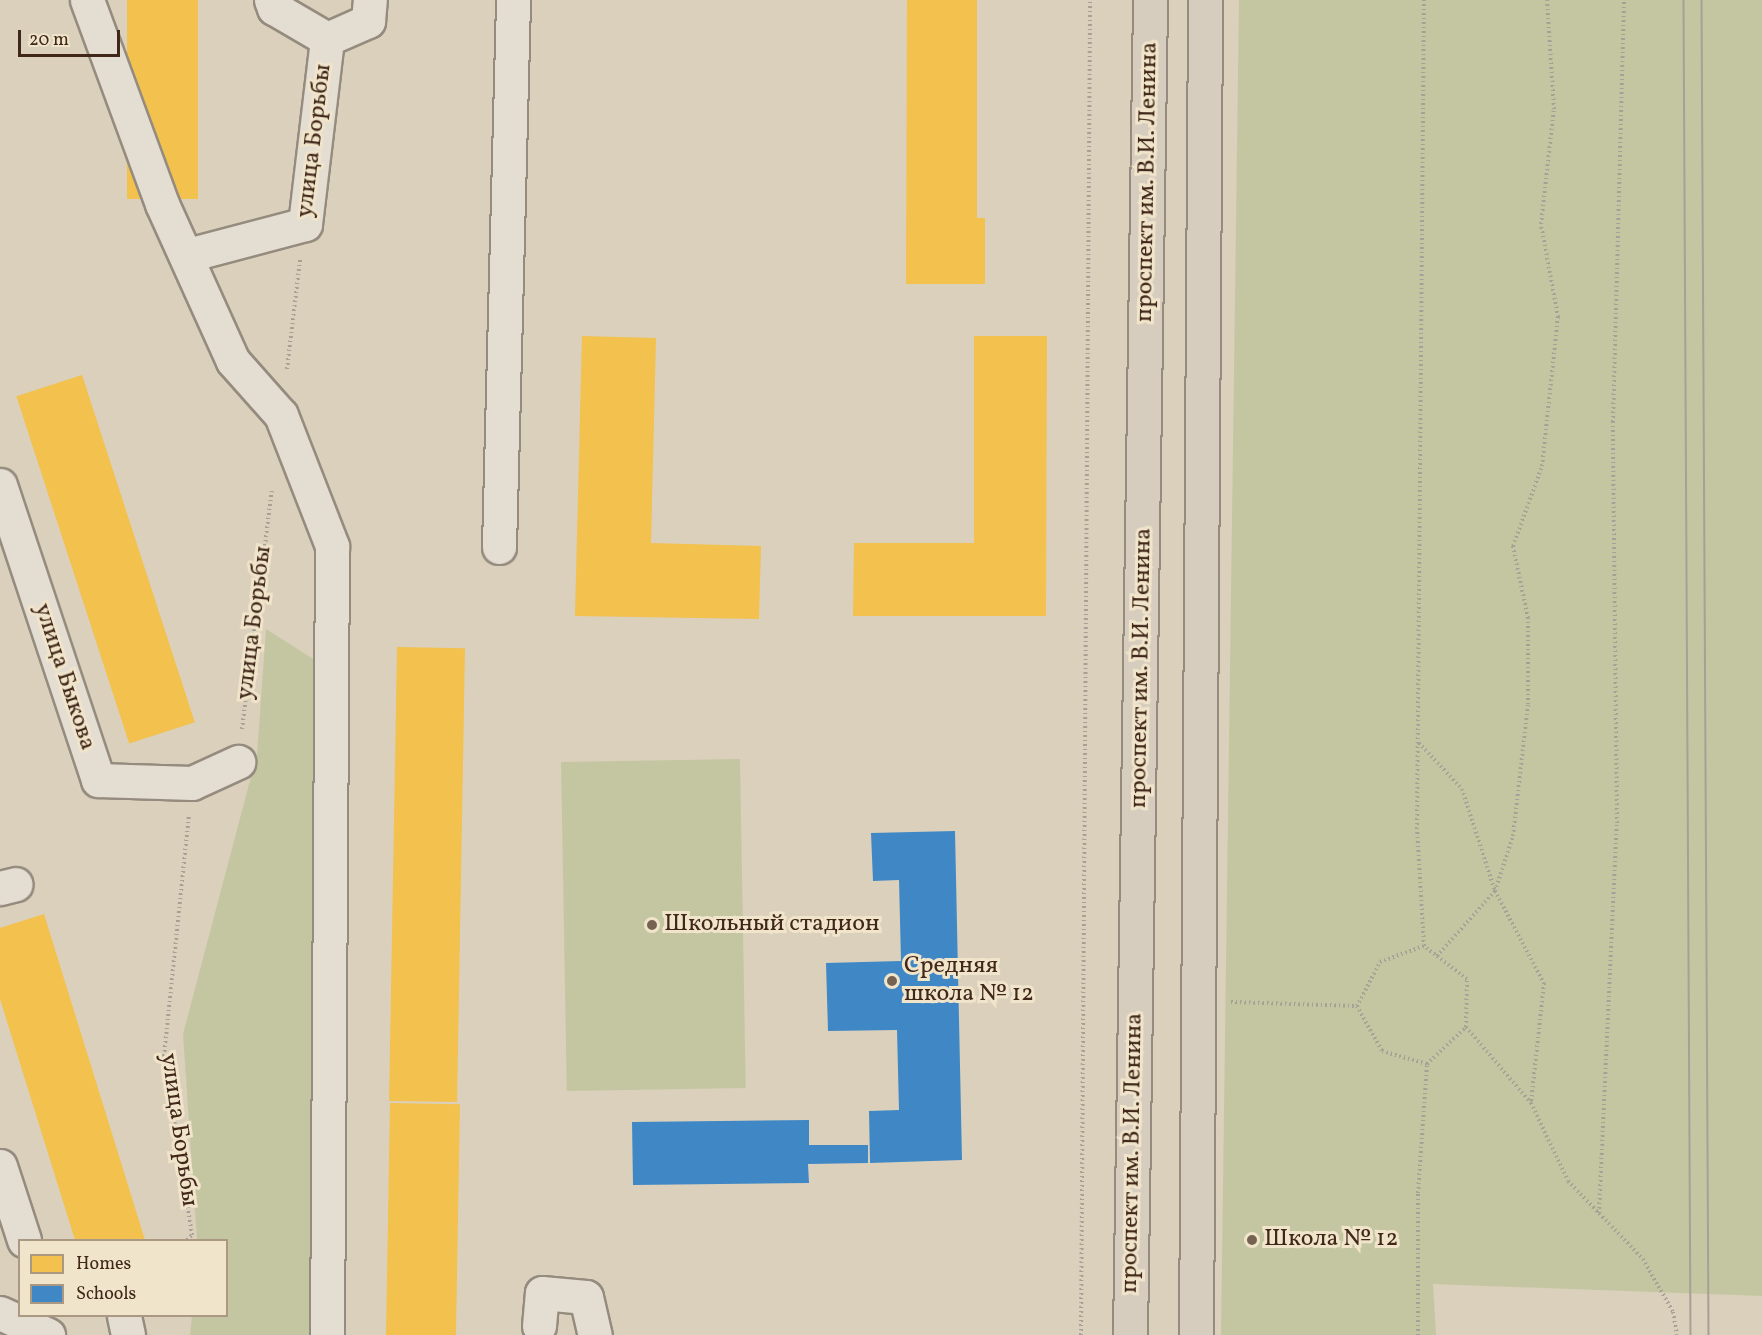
<!DOCTYPE html>
<meta charset="utf-8">
<style>
body{margin:0}
#map{position:relative;width:1762px;height:1335px;overflow:hidden;background:#dbd0bb;font-family:Vollkorn,serif}
div>[style]{position:absolute}
[style*='--x']{left:calc(var(--x)*1px);top:calc(var(--y)*1px);width:calc(var(--w)*1px);rotate:calc(var(--a)*1deg)}
.green>*{inset:0;background:#c4c6a2;transform-origin:0 0}
.homes>*{inset:0;background:#f2c14e;transform-origin:0 0}
.schools>*{inset:0;background:#3f88c5}
.path>*{height:4px;margin-top:-2px;transform-origin:0;background:repeating-linear-gradient(90deg,#a6a096 0 1.5px,transparent 0 4.5px)}
.roads{filter:drop-shadow(2px 0 #958b7e) drop-shadow(-2px 0 #958b7e) drop-shadow(0 2px #958b7e) drop-shadow(0 -2px #958b7e)}
.minor>*{height:33px;margin:-16.5px;padding:0 16.5px;transform-origin:16.5px;border-radius:16.5px;background:#e3ddd2}
.major>*{height:33px;margin:-16.5px;padding:0 16.5px;transform-origin:16.5px;border-radius:16.5px;background:#d7cdbe}
.tram>*{height:1.5px;margin:-0.75px;padding:0 0.75px;transform-origin:0.75px;border-radius:0.75px;background:#a6a096}
.dots>*{width:16px;height:16px;translate:-50% -50%;box-sizing:border-box;border:3px solid #f0e4ca;border-radius:50%}
span{translate:-50% -50%;white-space:nowrap;text-align:center;line-height:1.15;-webkit-text-stroke:6px #f0e4ca;paint-order:stroke}
.street-label{font-size:24px;color:#402719}
.poi-label{font-size:24px;color:#402719}
.left{translate:0 -50%;text-align:left}
.legend{position:absolute;left:18px;top:1239px;width:210px;height:78px;box-sizing:border-box;background:#f0e4ca;border:2px solid #aa9883;margin:0;padding:8px 10px;list-style:none;font-size:18px;color:#402719}
.legend li{display:flex;align-items:center;gap:12px;height:30px}
.legend b{width:30px;border:2px solid #aa9883}
.scale{position:absolute;left:18px;top:30px;width:102px;height:27px;box-sizing:border-box;border:3px solid #402719;border-top:0;padding-left:8px;font-size:18px;line-height:21px;white-space:nowrap;color:#402719;-webkit-text-stroke:4px #f0e4ca;paint-order:stroke}
</style>
<div id="map">
<div class="green">
<i style="clip-path:polygon(1239px 0,1762px 0,1762px 1296px,1433px 1284px,1436px 1335px,1221px 1335px)"></i>
<i style="clip-path:polygon(266px 629px,318px 662px,314px 1335px,190px 1335px,192px 1316px,226px 1316px,226px 1240px,197px 1240px,183px 1034px,257px 754px)"></i>
<i style="left:740px;top:759px;width:329px;height:179px;rotate:89deg"></i>
</div>
<div class="homes">
<i style="left:127px;top:0;width:71px;height:199px"></i>
<i style="clip-path:polygon(907px 0,977px 0,977px 218px,985px 218px,985px 284px,906px 284px)"></i>
<i style="clip-path:polygon(582px 336px,656px 338px,651px 543px,761px 546px,759px 619px,575px 616px)"></i>
<i style="clip-path:polygon(974px 336px,1047px 336px,1046px 616px,853px 616px,854px 543px,974px 543px)"></i>
<i style="left:82px;top:375px;width:365px;height:69px;rotate:72deg"></i>
<i style="left:397px;top:647px;width:68px;height:454px;rotate:1deg"></i>
<i style="clip-path:polygon(44px 914px,145px 1240px,75px 1240px,0 999px,0 928px)"></i>
<i style="left:390px;top:1103px;width:70px;height:232px;rotate:1deg"></i>
</div>
<div class="schools">
<i style="clip-path:polygon(955px 831px,962px 1160px,870px 1163px,869px 1111px,899px 1110px,897px 1030px,828px 1031px,826px 963px,901px 961px,899px 880px,873px 881px,871px 833px)"></i>
<i style="clip-path:polygon(809px 1120px,809px 1145px,868px 1145px,868px 1163px,808px 1164px,809px 1183px,633px 1185px,632px 1122px)"></i>
</div>
<div class="path">
<i style="--x:287;--y:369;--w:110;--a:-83.2"></i>
<i style="--x:242;--y:729;--w:242;--a:-82.9"></i>
<i style="--x:1419;--y:743;--w:63;--a:46.9"></i>
<i style="--x:1462;--y:789;--w:107;--a:72.1"></i>
<i style="--x:1495;--y:891;--w:104;--a:62"></i>
<i style="--x:1544;--y:983;--w:121;--a:96.2"></i>
<i style="--x:1437;--y:956;--w:87;--a:-48.3"></i>
<i style="--x:1495;--y:891;--w:58;--a:-71.9"></i>
<i style="--x:1513;--y:836;--w:133;--a:-83.5"></i>
<i style="--x:1528;--y:704;--w:86;--a:-90"></i>
<i style="--x:1528;--y:618;--w:74;--a:-101.8"></i>
<i style="--x:1513;--y:546;--w:85;--a:-70.1"></i>
<i style="--x:1542;--y:466;--w:150;--a:-83.9"></i>
<i style="--x:1558;--y:317;--w:95;--a:-100.4"></i>
<i style="--x:1541;--y:224;--w:116;--a:-83.6"></i>
<i style="--x:1554;--y:109;--w:109;--a:-93.7"></i>
<i style="--x:1231;--y:1002;--w:126;--a:1.8"></i>
<i style="--x:1357;--y:1006;--w:51;--a:60.9"></i>
<i style="--x:1382;--y:1051;--w:47;--a:16.1"></i>
<i style="--x:1357;--y:1006;--w:50;--a:-62.4"></i>
<i style="--x:1380;--y:962;--w:47;--a:-20"></i>
<i style="--x:1466;--y:1027;--w:100;--a:49.5"></i>
<i style="--x:1531;--y:1103;--w:86;--a:64.6"></i>
<i style="--x:1568;--y:1181;--w:108;--a:46.1"></i>
<i style="--x:1643;--y:1259;--w:61;--a:60.5"></i>
<i style="--x:1673;--y:1312;--w:23;--a:80"></i>
<i style="--x:1599;--y:1213;--w:390;--a:-87.4"></i>
<i style="--x:1617;--y:823;--w:401;--a:-90.6"></i>
<i style="--x:1613;--y:422;--w:422;--a:-88.5"></i>
<i style="--x:187;--y:1240;--w:7;--a:-45"></i>
<i style="--x:192;--y:1235;--w:181;--a:-98.9"></i>
<i style="--x:164;--y:1056;--w:242;--a:-84.1"></i>
<i style="--x:1081;--y:1335;--w:1335;--a:-89.61"></i>
<i style="--x:1418;--y:1335;--w:142;--a:-90"></i>
<i style="--x:1418;--y:1193;--w:129;--a:-86"></i>
<i style="--x:1427;--y:1064;--w:54;--a:-43.5"></i>
<i style="--x:1466;--y:1027;--w:48;--a:-88.8"></i>
<i style="--x:1467;--y:979;--w:54;--a:-142.5"></i>
<i style="--x:1424;--y:946;--w:117;--a:-93.4"></i>
<i style="--x:1417;--y:829;--w:829;--a:-89.52"></i>
</div>
<div class="roads">
<div class="minor">
<i style="--x:87;--y:0;--w:217;--a:69.8"></i>
<i style="--x:162;--y:204;--w:172;--a:65.7"></i>
<i style="--x:233;--y:361;--w:72;--a:48.4"></i>
<i style="--x:281;--y:415;--w:141;--a:68.7"></i>
<i style="--x:332;--y:546;--w:789;--a:90.36"></i>
<i style="--x:271;--y:0;--w:9;--a:69"></i>
<i style="--x:274;--y:8;--w:61;--a:30.3"></i>
<i style="--x:327;--y:39;--w:45;--a:-23.7"></i>
<i style="--x:368;--y:21;--w:21;--a:-85"></i>
<i style="--x:188;--y:255;--w:121;--a:-14.8"></i>
<i style="--x:305;--y:224;--w:186;--a:-83.2"></i>
<i style="--x:0;--y:485;--w:311;--a:71.6"></i>
<i style="--x:98;--y:780;--w:94;--a:1.8"></i>
<i style="--x:192;--y:783;--w:51;--a:-24.5"></i>
<i style="--x:499;--y:547;--w:547;--a:-88.53"></i>
<i style="--x:0;--y:888;--w:16;--a:-14"></i>
<i style="--x:0;--y:1166;--w:78;--a:72"></i>
<i style="--x:0;--y:1313;--w:53;--a:24.6"></i>
<i style="--x:124;--y:1316;--w:19;--a:78"></i>
<i style="--x:539;--y:1326;--w:33;--a:-85"></i>
<i style="--x:542;--y:1293;--w:44;--a:5.2"></i>
<i style="--x:586;--y:1297;--w:39;--a:77"></i>
</div>
<div class="major">
<i style="--x:1130;--y:1335;--w:1335;--a:-89.14"></i>
<i style="--x:1196;--y:1335;--w:1335;--a:-89.61"></i>
</div>
</div>
<div class="tram">
<i style="--x:1684;--y:0;--w:1335;--a:89.7"></i>
<i style="--x:1702;--y:0;--w:1335;--a:89.7"></i>
</div>
<div class="dots">
<i style="left:652px;top:925px;background:#766252"></i>
<i style="left:892px;top:981px;background:#766252"></i>
<i style="left:1252px;top:1240px;background:#766252"></i>
</div>
<div class="street-label">
<span style="left:315px;top:141px;rotate:-83deg">улица Борьбы</span>
<span style="left:1148px;top:182px;rotate:-89deg">проспект им. В.И. Ленина</span>
<span style="left:255px;top:623px;rotate:-83deg">улица Борьбы</span>
<span style="left:1142px;top:668px;rotate:-89deg">проспект им. В.И. Ленина</span>
<span style="left:64px;top:677px;rotate:72deg">улица Быкова</span>
<span style="left:178px;top:1130px;rotate:82deg">улица Борьбы</span>
<span style="left:1133px;top:1153px;rotate:-89deg">проспект им. В.И. Ленина</span>
</div>
<div class="poi-label">
<span class="left" style="left:664px;top:925px">Школьный стадион</span>
<span class="left" style="left:904px;top:981px">Средняя<br>школа № 12</span>
<span class="left" style="left:1264px;top:1240px">Школа № 12</span>
</div>
<ul class="legend">
<li><b style="height:16px;background:#f2c14e"></b>Homes</li>
<li><b style="height:16px;background:#3f88c5"></b>Schools</li>
</ul>
<div class="scale">20 m</div>
</div>
